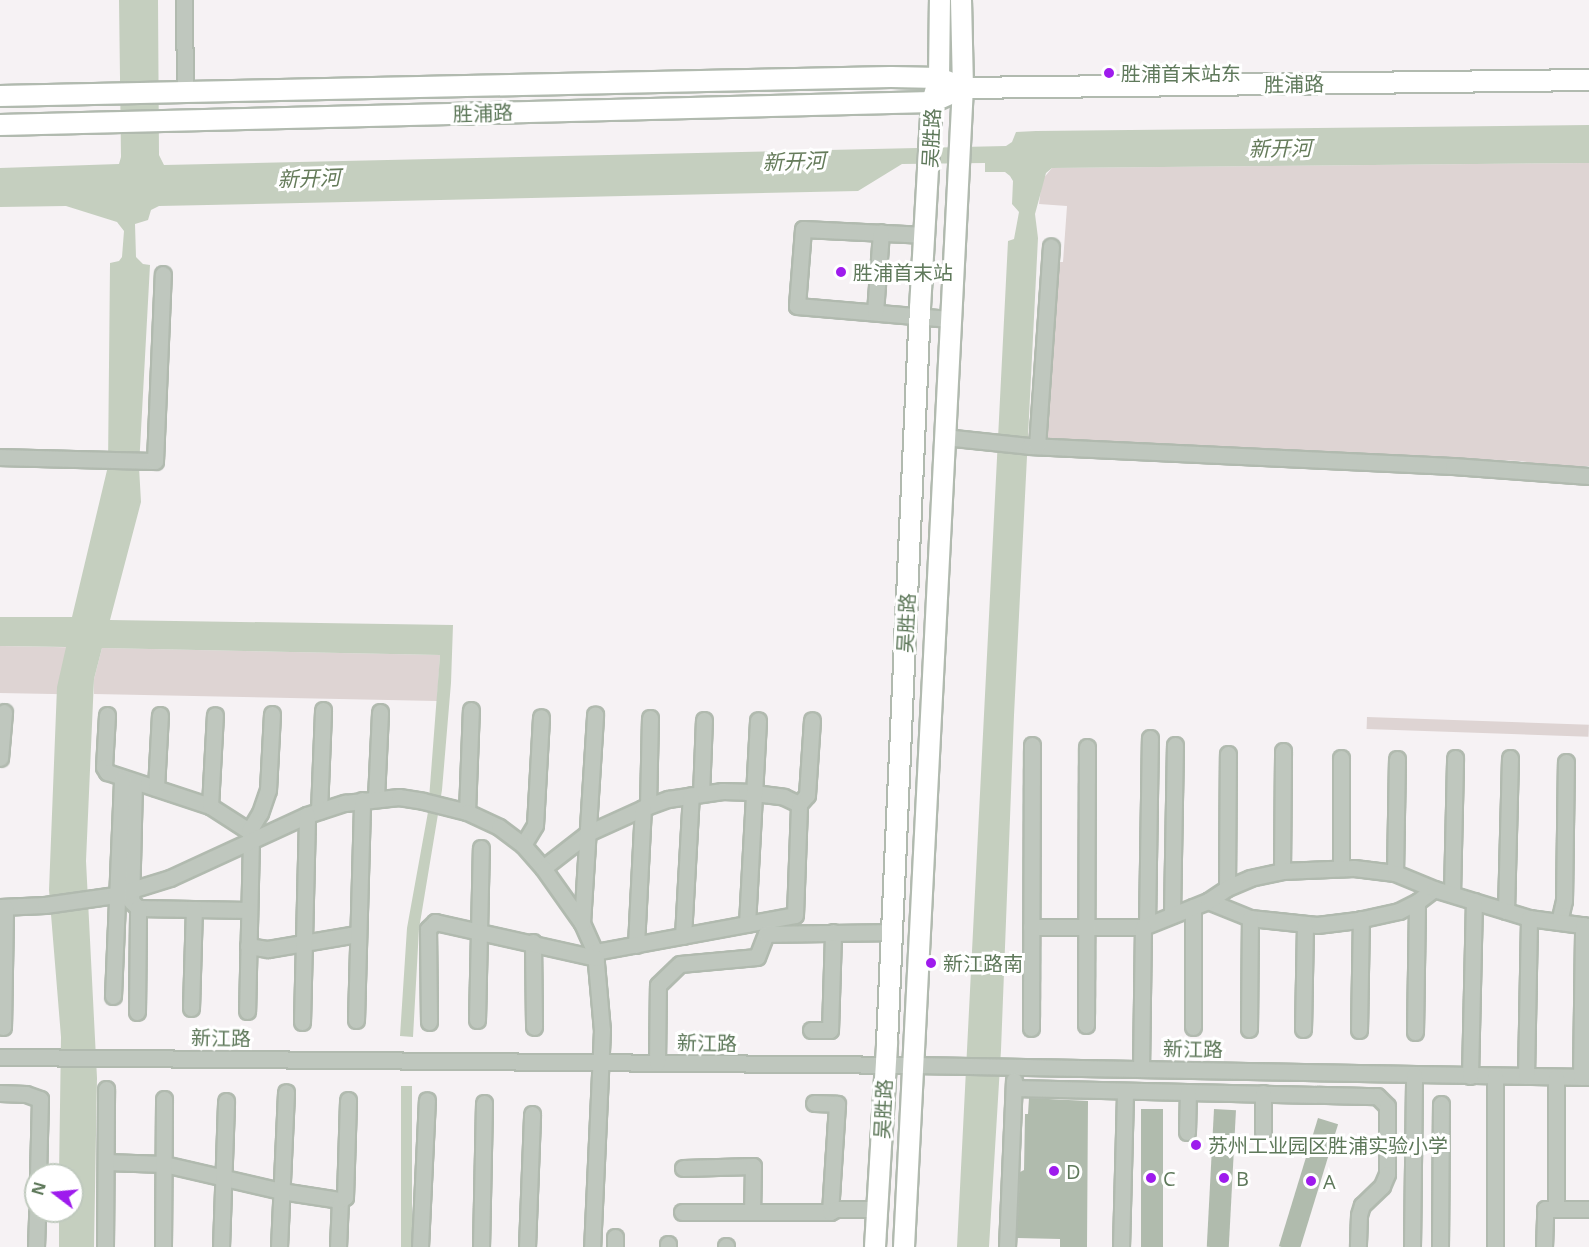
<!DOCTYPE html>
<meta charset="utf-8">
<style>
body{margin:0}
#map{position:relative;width:1589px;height:1247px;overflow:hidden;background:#f6f2f4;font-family:"Open Sans","Noto Sans SC",sans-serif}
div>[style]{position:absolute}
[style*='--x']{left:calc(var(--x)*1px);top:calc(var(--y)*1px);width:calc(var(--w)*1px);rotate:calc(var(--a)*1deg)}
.green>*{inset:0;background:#ded4d3;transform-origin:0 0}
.water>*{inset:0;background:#c5cfbf;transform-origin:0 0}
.building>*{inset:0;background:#b0bbad;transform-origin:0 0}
.roads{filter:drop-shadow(2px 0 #b1baaf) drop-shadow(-2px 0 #b1baaf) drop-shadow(0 2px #b1baaf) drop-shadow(0 -2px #b1baaf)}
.minor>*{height:15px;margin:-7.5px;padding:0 7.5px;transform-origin:7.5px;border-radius:7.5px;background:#bfc7be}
.major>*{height:20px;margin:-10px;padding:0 10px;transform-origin:10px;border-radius:10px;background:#fff}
.dots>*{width:16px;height:16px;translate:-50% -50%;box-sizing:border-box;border:3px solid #fff;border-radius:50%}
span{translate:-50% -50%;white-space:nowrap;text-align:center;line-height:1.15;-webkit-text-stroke:6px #fff;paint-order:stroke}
.poi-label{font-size:20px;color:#5f795b}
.left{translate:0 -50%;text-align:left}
.street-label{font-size:20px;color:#5f795b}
.water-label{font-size:21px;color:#657b5a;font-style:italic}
.north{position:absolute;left:24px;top:1163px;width:60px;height:60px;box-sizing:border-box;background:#fff;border:2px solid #bfc9bd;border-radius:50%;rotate:286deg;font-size:16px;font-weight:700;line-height:24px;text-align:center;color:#5f795b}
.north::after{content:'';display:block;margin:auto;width:21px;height:27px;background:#9e1bed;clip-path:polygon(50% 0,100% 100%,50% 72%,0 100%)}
</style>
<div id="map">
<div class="green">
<i style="clip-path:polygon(1589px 163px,1589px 466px,1554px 467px,1521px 461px,1043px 440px,1057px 262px,1063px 262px,1067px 206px,1039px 204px,1042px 180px,1052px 168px)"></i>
<i style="left:0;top:646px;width:66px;height:47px;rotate:1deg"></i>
<i style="clip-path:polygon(102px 648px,440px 655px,437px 701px,94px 694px,94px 679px)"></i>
<i style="left:1367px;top:717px;width:222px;height:12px;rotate:2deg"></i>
</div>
<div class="water">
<i style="clip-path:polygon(119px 0,158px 0,159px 155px,164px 165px,1006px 146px,1012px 142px,1016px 132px,1036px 131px,1589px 125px,1589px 163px,1052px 168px,1046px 173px,1035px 214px,1038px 238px,1014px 715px,1001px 1050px,989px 1247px,957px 1247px,1008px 241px,1014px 239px,1019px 212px,1012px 204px,1013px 181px,1010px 176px,1005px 172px,985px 172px,985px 163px,902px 164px,858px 191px,159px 206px,151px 210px,148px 220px,135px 224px,136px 257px,143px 264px,150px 265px,139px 467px,141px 502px,110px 620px,453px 625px,451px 683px,442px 790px,419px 929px,413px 1037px,400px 1036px,407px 928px,428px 812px,440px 655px,102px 648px,94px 679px,86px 861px,97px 1078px,94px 1247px,59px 1247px,59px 1211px,72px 1211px,72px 1175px,59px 1175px,61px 1037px,49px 890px,57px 687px,66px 647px,0 646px,0 617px,72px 617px,108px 466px,110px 263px,119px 261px,122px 257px,124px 231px,117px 222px,66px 206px,0 207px,0 168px,119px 164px,121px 157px)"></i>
<i style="left:401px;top:1086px;width:11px;height:161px"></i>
</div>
<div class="building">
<i style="clip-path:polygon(1029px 1098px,1088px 1101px,1087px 1247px,1060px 1247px,1060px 1239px,1017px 1238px,1020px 1172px,1024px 1170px,1025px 1114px,1028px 1114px)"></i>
<i style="left:1141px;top:1109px;width:22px;height:138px"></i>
<i style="left:1214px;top:1109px;width:22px;height:138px;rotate:3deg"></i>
<i style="left:1318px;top:1118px;width:21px;height:134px;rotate:17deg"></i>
</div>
<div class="roads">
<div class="minor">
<i style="--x:184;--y:0;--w:93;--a:89.4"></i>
<i style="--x:926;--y:235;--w:123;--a:-177.2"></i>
<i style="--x:803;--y:229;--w:77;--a:94.5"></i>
<i style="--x:797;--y:306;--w:153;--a:4.9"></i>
<i style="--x:875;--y:312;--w:80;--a:-85.7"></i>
<i style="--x:944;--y:437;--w:85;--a:6"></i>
<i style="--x:1029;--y:446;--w:424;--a:2.7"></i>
<i style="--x:1453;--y:466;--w:136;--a:4.2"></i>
<i style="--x:1037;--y:446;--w:200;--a:-86"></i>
<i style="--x:0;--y:457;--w:155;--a:1.5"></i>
<i style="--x:155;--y:461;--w:187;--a:-87.6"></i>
<i style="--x:107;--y:715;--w:52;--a:93.3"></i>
<i style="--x:104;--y:767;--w:6;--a:59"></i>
<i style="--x:107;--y:772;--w:108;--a:18.3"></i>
<i style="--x:210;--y:806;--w:46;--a:32.7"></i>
<i style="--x:249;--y:831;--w:8;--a:76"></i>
<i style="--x:251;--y:839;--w:172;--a:91.3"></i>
<i style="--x:0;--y:758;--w:46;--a:-85"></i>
<i style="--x:134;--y:782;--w:119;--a:91.4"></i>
<i style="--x:131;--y:901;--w:10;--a:45"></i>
<i style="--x:138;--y:908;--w:111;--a:1"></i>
<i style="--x:156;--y:788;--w:73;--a:-86.9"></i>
<i style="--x:701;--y:794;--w:74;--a:-87.7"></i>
<i style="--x:376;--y:798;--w:86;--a:-87.3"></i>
<i style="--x:210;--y:806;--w:91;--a:-86.9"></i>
<i style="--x:648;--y:806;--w:88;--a:-88.7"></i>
<i style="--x:319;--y:811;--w:101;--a:-87.7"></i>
<i style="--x:467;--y:812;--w:102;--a:-87.8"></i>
<i style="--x:249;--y:831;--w:21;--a:-59"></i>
<i style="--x:260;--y:813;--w:24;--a:-71"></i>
<i style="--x:268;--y:790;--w:76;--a:-87"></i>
<i style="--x:523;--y:845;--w:23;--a:-59"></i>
<i style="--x:535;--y:825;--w:108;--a:-86.8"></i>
<i style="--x:543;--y:868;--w:57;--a:-37.9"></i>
<i style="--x:588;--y:833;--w:60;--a:-24.4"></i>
<i style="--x:643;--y:808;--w:27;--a:-20"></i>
<i style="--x:668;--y:799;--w:55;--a:-8.4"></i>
<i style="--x:722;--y:791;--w:24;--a:2"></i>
<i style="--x:746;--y:792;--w:38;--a:7"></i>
<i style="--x:784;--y:797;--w:17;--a:25"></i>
<i style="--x:1341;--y:868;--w:110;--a:-90"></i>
<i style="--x:1282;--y:871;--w:120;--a:-89.5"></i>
<i style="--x:1395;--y:873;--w:114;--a:-89"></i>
<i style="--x:1227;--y:888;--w:134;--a:-89.6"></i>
<i style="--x:1452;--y:894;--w:136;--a:-88.7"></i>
<i style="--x:1208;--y:901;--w:45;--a:22"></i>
<i style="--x:1250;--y:918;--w:67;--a:6"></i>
<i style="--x:1317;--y:925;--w:41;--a:-7"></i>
<i style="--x:1358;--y:920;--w:42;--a:-12.4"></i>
<i style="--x:1399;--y:911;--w:20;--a:-27"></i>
<i style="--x:1417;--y:902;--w:21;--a:-37"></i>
<i style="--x:0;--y:907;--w:45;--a:-2.5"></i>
<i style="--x:45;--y:905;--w:71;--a:-8.1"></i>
<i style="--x:115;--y:895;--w:58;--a:-17.2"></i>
<i style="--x:170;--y:878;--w:151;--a:-24.7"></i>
<i style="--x:307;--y:815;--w:40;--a:-18"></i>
<i style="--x:345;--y:803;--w:54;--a:-6.3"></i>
<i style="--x:399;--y:797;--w:24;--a:9"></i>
<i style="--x:423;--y:801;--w:45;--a:14"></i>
<i style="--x:467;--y:812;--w:35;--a:25"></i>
<i style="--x:499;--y:827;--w:30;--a:37"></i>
<i style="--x:523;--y:845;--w:30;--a:49"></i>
<i style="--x:543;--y:868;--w:67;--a:54.7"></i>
<i style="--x:582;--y:923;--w:32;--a:66"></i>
<i style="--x:595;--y:952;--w:78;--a:84.9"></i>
<i style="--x:602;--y:1030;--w:217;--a:92.6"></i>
<i style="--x:1193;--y:907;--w:120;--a:90"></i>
<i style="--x:1506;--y:911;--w:153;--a:-88.5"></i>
<i style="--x:1172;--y:915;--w:170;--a:-89"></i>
<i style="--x:1559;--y:922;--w:22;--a:-77"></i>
<i style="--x:1564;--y:901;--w:139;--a:-89.2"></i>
<i style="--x:582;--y:923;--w:209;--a:-86.4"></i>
<i style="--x:747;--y:924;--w:204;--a:-86.9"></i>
<i style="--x:1147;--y:925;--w:187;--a:-89.1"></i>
<i style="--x:1031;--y:927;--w:112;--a:0"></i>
<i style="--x:1143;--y:927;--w:70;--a:-21.8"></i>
<i style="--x:1208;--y:901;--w:23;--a:-34"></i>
<i style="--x:1227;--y:888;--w:25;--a:-23"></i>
<i style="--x:1250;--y:878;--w:33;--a:-12"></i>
<i style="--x:1282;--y:871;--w:72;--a:-2.4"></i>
<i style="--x:1354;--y:868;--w:41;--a:7"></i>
<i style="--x:1395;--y:873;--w:42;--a:22.3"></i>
<i style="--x:1434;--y:889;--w:99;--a:17"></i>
<i style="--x:1529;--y:918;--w:61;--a:7.6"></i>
<i style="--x:683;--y:936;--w:141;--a:-86.8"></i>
<i style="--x:533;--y:942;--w:85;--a:89.3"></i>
<i style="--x:636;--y:945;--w:137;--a:-87.1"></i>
<i style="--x:248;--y:946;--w:20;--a:9"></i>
<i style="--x:268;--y:949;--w:90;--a:-9.6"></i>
<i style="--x:595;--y:952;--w:203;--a:-10.5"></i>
<i style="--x:795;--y:915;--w:111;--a:-87.9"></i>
<i style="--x:799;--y:804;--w:12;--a:-48"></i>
<i style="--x:807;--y:795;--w:75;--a:-86.2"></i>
<i style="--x:113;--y:996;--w:217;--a:-87.6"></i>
<i style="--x:191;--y:1008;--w:99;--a:-88.3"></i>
<i style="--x:137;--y:1012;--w:104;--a:-89.4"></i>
<i style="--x:356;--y:1020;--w:220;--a:-88.4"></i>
<i style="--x:477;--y:1020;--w:172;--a:-88.7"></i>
<i style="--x:302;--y:1022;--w:207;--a:-88.6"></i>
<i style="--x:429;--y:1022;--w:93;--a:-90.6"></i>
<i style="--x:428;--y:929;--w:10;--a:-45"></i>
<i style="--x:435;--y:922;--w:165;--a:12.6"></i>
<i style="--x:1086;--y:1025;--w:278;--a:-89.8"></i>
<i style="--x:3;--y:1027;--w:120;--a:-89"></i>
<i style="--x:1031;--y:1028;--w:283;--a:-89.8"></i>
<i style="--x:1249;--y:1029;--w:111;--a:-89.5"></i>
<i style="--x:1303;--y:1029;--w:105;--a:-88.9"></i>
<i style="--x:811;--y:1030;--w:19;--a:0"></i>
<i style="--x:830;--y:1030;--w:98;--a:-88.2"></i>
<i style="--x:1359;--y:1030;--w:111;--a:-89"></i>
<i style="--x:1415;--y:1032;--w:130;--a:-89.1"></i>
<i style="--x:0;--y:1057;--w:914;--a:0.5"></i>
<i style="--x:914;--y:1065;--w:675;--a:1.02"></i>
<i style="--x:657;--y:1063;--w:78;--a:-89.3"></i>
<i style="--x:658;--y:985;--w:30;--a:-44"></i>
<i style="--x:680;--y:964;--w:77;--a:-5.2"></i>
<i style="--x:757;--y:957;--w:25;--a:-69"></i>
<i style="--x:766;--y:934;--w:126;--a:-0.9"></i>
<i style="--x:1141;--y:1069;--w:142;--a:-89.2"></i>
<i style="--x:1470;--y:1076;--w:175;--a:-88.7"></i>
<i style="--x:1526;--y:1076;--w:158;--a:-88.9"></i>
<i style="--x:1581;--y:1077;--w:152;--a:-89.2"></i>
<i style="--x:1014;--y:1088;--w:363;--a:1.3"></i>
<i style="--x:1377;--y:1096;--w:14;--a:45"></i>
<i style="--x:1387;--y:1106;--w:68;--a:90"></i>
<i style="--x:1387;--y:1174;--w:13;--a:113"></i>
<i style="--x:1382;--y:1186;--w:28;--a:136"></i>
<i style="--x:1362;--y:1205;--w:10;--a:107"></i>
<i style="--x:1359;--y:1215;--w:32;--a:92"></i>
<i style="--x:0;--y:1093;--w:26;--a:2"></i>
<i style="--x:26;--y:1094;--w:15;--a:20"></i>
<i style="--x:40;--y:1099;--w:76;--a:91.5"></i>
<i style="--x:814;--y:1103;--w:23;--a:2"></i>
<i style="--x:837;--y:1104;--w:108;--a:93.7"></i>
<i style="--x:1187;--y:1132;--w:40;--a:-88.6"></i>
<i style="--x:1263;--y:1132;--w:39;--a:-90"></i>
<i style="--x:106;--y:1162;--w:58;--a:2"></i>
<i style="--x:164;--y:1164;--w:120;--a:13"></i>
<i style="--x:281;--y:1191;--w:60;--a:8.7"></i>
<i style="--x:683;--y:1168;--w:70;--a:-1.6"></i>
<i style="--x:753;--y:1166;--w:46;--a:91.2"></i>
<i style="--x:1556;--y:1209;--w:132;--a:-90"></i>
<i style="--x:682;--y:1212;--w:148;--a:0"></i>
<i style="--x:830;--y:1212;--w:7;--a:-27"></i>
<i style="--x:836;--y:1209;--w:41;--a:0"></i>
<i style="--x:36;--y:1247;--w:36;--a:-88"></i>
<i style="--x:105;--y:1247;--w:158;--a:-89.6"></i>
<i style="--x:163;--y:1247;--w:148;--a:-89.6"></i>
<i style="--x:221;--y:1247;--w:146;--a:-88"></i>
<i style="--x:279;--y:1247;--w:155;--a:-87.4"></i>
<i style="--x:338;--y:1247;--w:47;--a:-87.6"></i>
<i style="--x:340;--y:1200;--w:6;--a:-31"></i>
<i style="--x:345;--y:1197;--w:97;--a:-88.2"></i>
<i style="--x:420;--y:1247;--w:147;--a:-87.3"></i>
<i style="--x:481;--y:1247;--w:144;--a:-88.8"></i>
<i style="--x:527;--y:1247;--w:133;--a:-87.8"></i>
<i style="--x:615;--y:1247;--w:10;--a:-90"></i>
<i style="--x:668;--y:1247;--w:3;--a:-90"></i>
<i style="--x:726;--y:1247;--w:1;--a:-90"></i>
<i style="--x:1007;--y:1247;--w:167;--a:-87.6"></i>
<i style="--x:1121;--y:1247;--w:156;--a:-88.5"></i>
<i style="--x:1412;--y:1247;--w:172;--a:-89.3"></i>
<i style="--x:1440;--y:1247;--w:143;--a:-89.6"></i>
<i style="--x:1495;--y:1247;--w:171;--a:-90"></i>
<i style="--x:1544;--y:1247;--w:38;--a:-88"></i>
<i style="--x:1545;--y:1209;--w:44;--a:0"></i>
</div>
<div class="major">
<i style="--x:0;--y:96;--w:891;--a:-1.22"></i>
<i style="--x:891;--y:77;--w:48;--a:1.2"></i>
<i style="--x:939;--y:78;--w:11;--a:22"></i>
<i style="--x:0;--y:125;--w:932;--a:-1.41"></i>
<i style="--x:932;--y:102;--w:34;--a:-24"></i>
<i style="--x:963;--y:88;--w:626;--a:-0.73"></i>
<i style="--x:875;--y:1247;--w:204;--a:-86.6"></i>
<i style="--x:887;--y:1043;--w:736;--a:-87.43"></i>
<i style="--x:920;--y:308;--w:206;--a:-86.7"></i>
<i style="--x:932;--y:102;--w:25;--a:-74"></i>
<i style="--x:939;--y:78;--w:78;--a:-89.3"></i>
<i style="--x:904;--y:1247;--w:1161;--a:-87.09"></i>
<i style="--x:963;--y:88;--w:88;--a:-91.3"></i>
</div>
</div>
<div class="dots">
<i style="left:1109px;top:73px;background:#9e1bed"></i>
<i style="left:841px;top:272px;background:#9e1bed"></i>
<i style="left:931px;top:963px;background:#9e1bed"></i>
<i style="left:1196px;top:1145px;background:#9e1bed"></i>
<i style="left:1054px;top:1171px;background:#9e1bed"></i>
<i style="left:1151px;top:1178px;background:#9e1bed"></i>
<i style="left:1224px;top:1178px;background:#9e1bed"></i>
<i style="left:1311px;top:1181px;background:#9e1bed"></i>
</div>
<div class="poi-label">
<span class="left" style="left:1121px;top:73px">胜浦首末站东</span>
<span class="left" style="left:853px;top:272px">胜浦首末站</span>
<span class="left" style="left:943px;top:963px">新江路南</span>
<span class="left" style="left:1208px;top:1145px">苏州工业园区胜浦实验小学</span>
<span class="left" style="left:1066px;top:1171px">D</span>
<span class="left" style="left:1163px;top:1178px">C</span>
<span class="left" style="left:1236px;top:1178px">B</span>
<span class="left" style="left:1323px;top:1181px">A</span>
</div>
<div class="street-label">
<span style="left:1294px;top:84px;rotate:-1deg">胜浦路</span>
<span style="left:483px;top:113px;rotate:-2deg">胜浦路</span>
<span style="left:931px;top:138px;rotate:-87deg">吴胜路</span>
<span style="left:906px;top:623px;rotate:-87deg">吴胜路</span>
<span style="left:221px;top:1038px;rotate:1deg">新江路</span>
<span style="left:707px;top:1043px;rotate:1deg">新江路</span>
<span style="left:1193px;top:1049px;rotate:1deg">新江路</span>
<span style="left:883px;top:1109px;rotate:-87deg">吴胜路</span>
</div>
<div class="water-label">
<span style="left:1280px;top:148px;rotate:-1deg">新开河</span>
<span style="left:794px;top:161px;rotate:-2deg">新开河</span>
<span style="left:309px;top:178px;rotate:-2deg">新开河</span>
</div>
<div class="north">N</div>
</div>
